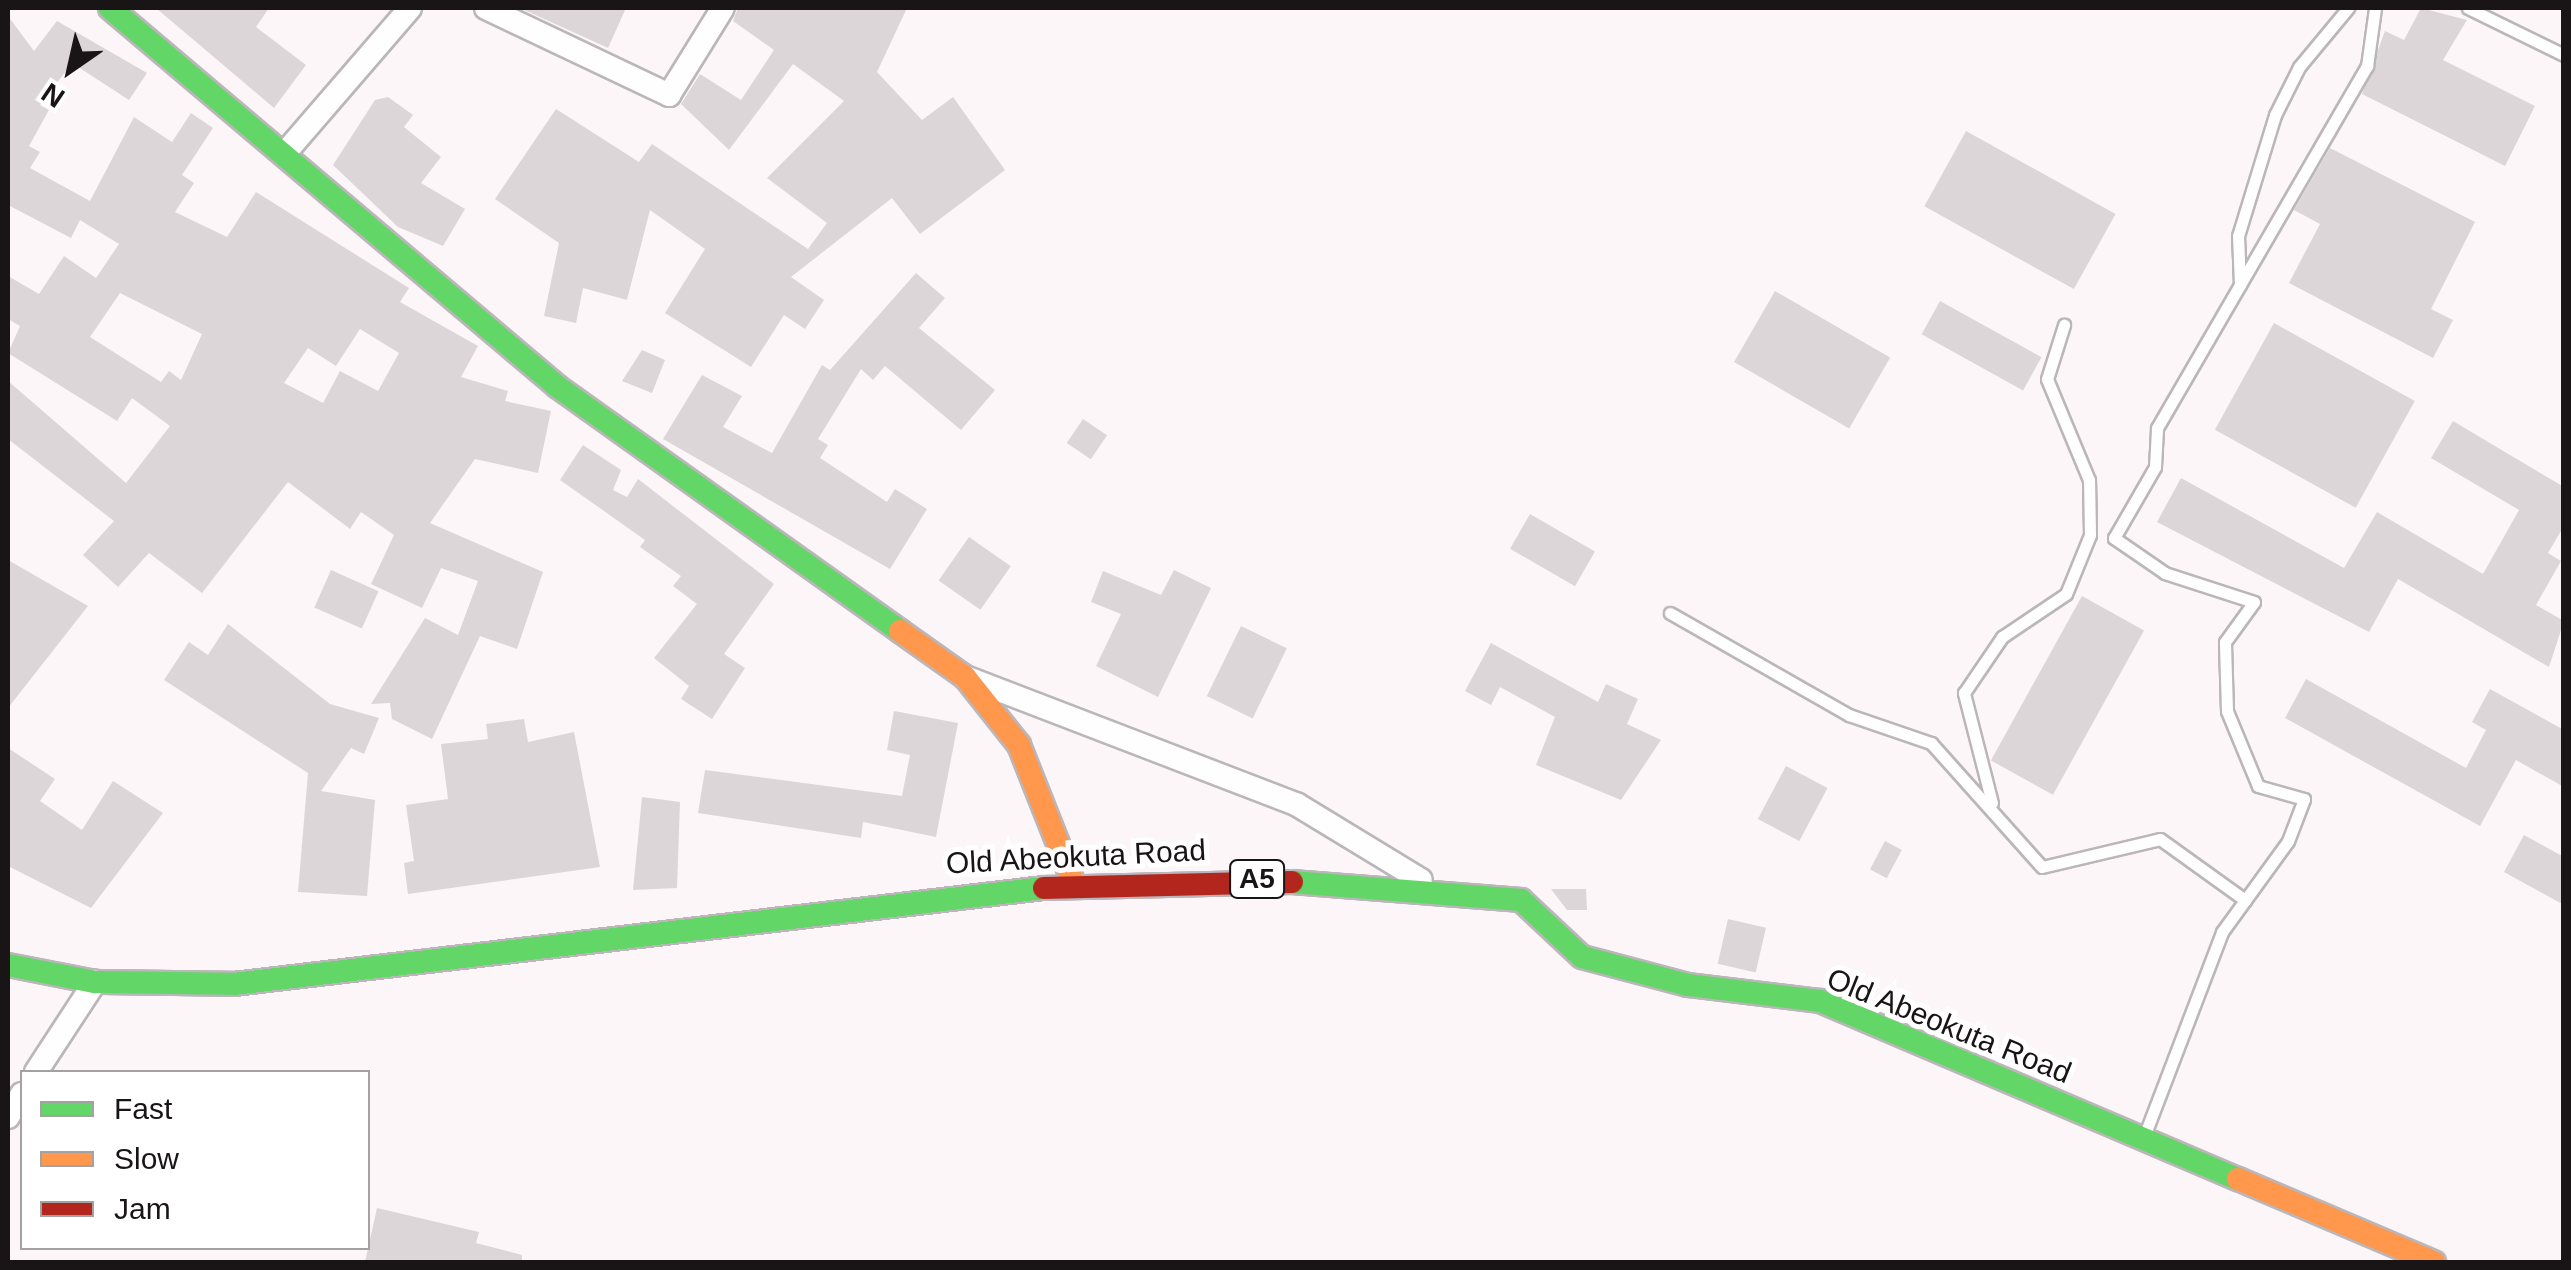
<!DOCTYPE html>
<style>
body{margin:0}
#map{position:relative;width:2571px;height:1270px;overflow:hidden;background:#fcf6f9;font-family:Arial,sans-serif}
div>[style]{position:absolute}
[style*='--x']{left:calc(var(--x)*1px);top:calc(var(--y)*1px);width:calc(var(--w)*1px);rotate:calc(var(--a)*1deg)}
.building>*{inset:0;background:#dcd6d9;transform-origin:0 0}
.roads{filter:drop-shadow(2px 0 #bbb6b9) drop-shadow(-2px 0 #bbb6b9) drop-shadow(0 2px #bbb6b9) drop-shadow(0 -2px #bbb6b9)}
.lane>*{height:11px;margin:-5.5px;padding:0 5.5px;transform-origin:5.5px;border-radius:5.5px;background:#fffefe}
.street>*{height:22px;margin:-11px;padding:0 11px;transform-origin:11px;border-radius:11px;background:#fffefe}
.fast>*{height:22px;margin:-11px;padding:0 11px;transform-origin:11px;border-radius:11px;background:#63d668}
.slow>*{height:22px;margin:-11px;padding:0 11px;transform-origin:11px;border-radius:11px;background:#ff974d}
.jam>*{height:22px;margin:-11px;padding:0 11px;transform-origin:11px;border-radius:11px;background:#b3261e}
span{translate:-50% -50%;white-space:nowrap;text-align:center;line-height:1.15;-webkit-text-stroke:10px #fff;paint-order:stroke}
.shield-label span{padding:2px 8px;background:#fff;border:2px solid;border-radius:8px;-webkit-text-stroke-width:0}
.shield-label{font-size:28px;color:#191416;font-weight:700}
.street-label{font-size:30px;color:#191416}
.frame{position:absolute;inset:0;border:10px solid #191416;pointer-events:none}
.legend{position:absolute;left:20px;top:1070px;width:350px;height:180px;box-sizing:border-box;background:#fff;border:2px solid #a3a1a2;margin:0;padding:12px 18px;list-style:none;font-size:30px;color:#191416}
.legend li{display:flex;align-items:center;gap:20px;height:50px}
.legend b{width:50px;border:2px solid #a3a1a2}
.north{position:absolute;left:20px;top:20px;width:100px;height:100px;-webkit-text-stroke:8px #fff;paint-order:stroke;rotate:214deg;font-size:28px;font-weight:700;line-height:40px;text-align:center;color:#191416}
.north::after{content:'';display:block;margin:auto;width:35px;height:45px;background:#191416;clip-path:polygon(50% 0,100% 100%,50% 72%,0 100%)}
</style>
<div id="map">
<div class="building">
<i style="clip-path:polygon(156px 8px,269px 8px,256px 27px,306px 65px,274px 108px)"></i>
<i style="clip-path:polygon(520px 8px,626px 8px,608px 48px)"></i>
<i style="clip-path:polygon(738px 8px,907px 8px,877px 72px,922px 120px,953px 97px,1005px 170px,920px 234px,892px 198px,791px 277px,824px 300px,805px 329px,784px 315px,751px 367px,665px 313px,705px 249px,650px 210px,627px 300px,583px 288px,576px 323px,544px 316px,559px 243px,495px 199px,556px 109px,639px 162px,652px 144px,808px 249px,827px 223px,767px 178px,844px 101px,793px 64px,729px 150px,681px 104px,700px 74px,741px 100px,774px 50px,733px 21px)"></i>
<i style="clip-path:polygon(2421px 8px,2467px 20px,2443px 60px,2535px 106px,2505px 166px,2362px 94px,2385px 31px,2404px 40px)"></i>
<i style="clip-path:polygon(evenodd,8px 16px,34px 51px,57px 21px,147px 73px,129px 100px,72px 63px,40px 105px,49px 110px,29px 146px,40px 152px,30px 168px,90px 201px,134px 117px,172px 142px,191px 113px,213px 128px,182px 175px,194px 183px,175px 212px,227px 237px,256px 192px,409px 288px,400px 302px,478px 346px,461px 377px,508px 391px,505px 401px,551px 411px,538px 473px,475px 459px,430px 523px,543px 572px,517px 649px,480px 636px,432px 739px,392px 719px,390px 703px,371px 704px,425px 618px,458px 635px,478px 581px,441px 568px,422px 608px,371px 584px,394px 535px,361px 512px,350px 529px,288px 482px,202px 593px,149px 553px,118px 587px,83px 555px,114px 521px,8px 439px,8px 381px,126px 483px,170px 426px,132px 398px,117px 421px,8px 353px,20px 326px,8px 319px,8px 276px,39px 294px,64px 256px,96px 278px,119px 244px,80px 220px,71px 238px,8px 205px,8px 16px,120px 293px,202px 334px,181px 380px,169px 371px,161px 382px,90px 337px,120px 293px,8px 16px,360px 329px,399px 353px,378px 391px,340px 371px,323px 403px,284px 383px,308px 348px,336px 366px,360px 329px)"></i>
<i style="clip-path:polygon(388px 97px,413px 115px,404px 127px,441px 157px,421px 183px,465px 209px,443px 246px,398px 227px,333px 165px,375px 100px)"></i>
<i style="left:1966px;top:131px;width:171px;height:86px;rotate:29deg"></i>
<i style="clip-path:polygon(2330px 148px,2475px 222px,2431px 309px,2453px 320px,2433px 358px,2289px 283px,2320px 224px,2294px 210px)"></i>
<i style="clip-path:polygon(916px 273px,945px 298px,919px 328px,995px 390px,961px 430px,885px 366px,873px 380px,861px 369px,818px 439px,828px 445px,820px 458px,887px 502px,895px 489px,927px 509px,890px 569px,663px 439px,702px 375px,742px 396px,723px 427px,772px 453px,822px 365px,830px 370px)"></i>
<i style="left:1775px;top:291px;width:133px;height:82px;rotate:30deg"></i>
<i style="left:1940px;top:301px;width:116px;height:38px;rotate:29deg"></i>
<i style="left:2274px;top:323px;width:161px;height:122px;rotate:29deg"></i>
<i style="clip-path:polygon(642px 350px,665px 360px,652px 393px,622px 381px)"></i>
<i style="left:1083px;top:419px;width:29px;height:29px;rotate:34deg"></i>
<i style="clip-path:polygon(2453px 421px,2564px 487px,2564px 526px,2548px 553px,2561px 561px,2536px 605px,2564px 621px,2549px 667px,2398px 579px,2369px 632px,2157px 522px,2181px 478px,2344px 568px,2377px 512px,2483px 574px,2519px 510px,2431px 458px)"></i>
<i style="clip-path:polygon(583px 445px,621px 470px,613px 490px,627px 497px,638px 479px,774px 584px,724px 654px,745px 668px,712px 719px,681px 699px,689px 686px,654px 658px,697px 604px,673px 586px,681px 576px,640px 547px,645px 540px,560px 480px)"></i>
<i style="left:1530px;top:514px;width:75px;height:40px;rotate:30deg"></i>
<i style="left:969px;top:537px;width:51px;height:53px;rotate:35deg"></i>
<i style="clip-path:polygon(8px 560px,88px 606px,8px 708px)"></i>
<i style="left:331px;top:570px;width:52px;height:41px;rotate:24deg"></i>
<i style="clip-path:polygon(1174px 570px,1211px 588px,1158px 697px,1096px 666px,1121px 614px,1091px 602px,1103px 571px,1161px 595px)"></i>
<i style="left:2082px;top:596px;width:71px;height:188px;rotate:29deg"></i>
<i style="clip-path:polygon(228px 624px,330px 704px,379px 718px,364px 754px,351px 748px,321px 791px,375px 800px,367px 896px,298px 892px,308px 773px,164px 680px,189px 642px,208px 655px)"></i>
<i style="left:1241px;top:626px;width:51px;height:78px;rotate:26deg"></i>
<i style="clip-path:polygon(1491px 643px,1598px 702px,1606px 684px,1638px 699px,1627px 724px,1661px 740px,1621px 800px,1536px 765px,1555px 717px,1500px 687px,1491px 705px,1465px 691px)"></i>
<i style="clip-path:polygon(2306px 679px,2466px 768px,2486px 730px,2472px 722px,2490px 689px,2564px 730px,2564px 787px,2516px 760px,2480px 826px,2285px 718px)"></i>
<i style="clip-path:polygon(894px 711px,958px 723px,936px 837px,863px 822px,861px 838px,698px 813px,705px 770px,902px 796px,910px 755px,887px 750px)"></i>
<i style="clip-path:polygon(524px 719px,528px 742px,574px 732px,600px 867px,408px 894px,404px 863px,414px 861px,406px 805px,448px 799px,441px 744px,488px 739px,486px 724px)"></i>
<i style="clip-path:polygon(8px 748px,55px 779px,40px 801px,82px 830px,113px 781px,163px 813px,91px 908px,8px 866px)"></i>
<i style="left:1786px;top:766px;width:47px;height:60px;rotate:28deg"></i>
<i style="clip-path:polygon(642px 797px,680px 802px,677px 888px,633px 890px)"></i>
<i style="clip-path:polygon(2524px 835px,2564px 857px,2564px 905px,2504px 872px)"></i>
<i style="left:1885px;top:841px;width:19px;height:32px;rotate:28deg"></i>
<i style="clip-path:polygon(1551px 889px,1586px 889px,1587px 910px,1567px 910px)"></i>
<i style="left:1728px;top:919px;width:39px;height:46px;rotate:13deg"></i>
<i style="clip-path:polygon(377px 1208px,479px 1232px,476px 1243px,522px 1255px,522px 1262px,365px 1262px)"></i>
</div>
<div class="roads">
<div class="lane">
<i style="--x:2468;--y:8;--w:107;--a:26.1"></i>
<i style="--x:2240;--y:285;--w:49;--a:-92.3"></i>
<i style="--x:2238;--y:236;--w:127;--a:-73"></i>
<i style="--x:2275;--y:115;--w:54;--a:-63.4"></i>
<i style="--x:2299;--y:67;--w:77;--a:-50.3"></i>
<i style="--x:1670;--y:613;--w:206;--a:29.7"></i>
<i style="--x:1849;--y:715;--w:87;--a:18.9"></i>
<i style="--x:1931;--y:743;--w:166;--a:48.2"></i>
<i style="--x:2042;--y:867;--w:121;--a:-13.3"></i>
<i style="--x:2160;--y:839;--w:105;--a:35.7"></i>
<i style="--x:1992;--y:803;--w:114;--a:-104.3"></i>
<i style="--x:1964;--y:693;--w:68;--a:-55.8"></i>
<i style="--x:2002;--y:637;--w:77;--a:-33.9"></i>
<i style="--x:2066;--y:594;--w:64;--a:-67.9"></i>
<i style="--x:2090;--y:535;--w:55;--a:-91"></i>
<i style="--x:2089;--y:480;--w:109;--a:-112.6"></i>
<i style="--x:2047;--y:379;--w:57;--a:-72.5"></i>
<i style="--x:2145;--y:1134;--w:216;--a:-69.1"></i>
<i style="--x:2222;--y:932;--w:112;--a:-54"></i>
<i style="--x:2288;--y:841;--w:45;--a:-69.1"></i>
<i style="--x:2304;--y:799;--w:48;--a:-164.2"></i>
<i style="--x:2258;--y:786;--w:81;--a:-112.5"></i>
<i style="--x:2227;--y:711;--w:69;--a:-91.7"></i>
<i style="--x:2225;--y:642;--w:49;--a:-54.1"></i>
<i style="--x:2254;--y:602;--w:94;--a:-162"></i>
<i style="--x:2165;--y:573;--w:62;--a:-145.5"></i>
<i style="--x:2114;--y:538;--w:82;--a:-60"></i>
<i style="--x:2155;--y:467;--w:39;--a:-87"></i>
<i style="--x:2157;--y:428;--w:419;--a:-59.9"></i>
<i style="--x:2367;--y:66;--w:59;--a:-82.1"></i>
</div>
<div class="street">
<i style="--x:486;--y:8;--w:203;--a:25.4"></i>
<i style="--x:669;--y:95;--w:102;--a:-58.2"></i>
<i style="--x:285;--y:153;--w:191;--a:-49.2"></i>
<i style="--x:965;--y:677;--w:355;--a:21"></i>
<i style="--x:1296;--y:804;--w:146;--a:31.3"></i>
<i style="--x:36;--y:1072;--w:108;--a:-56.8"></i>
<i style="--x:8;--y:1117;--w:27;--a:-59"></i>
</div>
<div class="fast">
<i style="--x:110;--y:8;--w:587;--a:40.23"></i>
<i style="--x:558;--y:387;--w:420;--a:35.5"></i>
<i style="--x:1292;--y:882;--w:230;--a:4.5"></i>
<i style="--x:1521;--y:900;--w:83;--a:43.1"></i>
<i style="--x:1582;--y:957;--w:110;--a:14.8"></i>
<i style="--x:1688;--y:985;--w:133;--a:6.9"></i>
<i style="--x:1820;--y:1001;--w:454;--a:23.1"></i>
<i style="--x:8;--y:965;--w:89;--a:11.1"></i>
<i style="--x:95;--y:982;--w:139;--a:0.8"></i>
<i style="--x:234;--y:984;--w:816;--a:-6.76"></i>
</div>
<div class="slow">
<i style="--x:900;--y:631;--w:80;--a:35.3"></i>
<i style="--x:965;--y:677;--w:87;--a:51.5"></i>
<i style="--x:1019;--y:745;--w:149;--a:68.4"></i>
<i style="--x:2238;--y:1179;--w:213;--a:23"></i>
</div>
<div class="jam">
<i style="--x:1044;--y:888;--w:248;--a:-1.4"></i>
</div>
</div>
<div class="shield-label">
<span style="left:1257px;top:879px">A5</span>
</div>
<div class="street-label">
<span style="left:1076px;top:857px;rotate:-3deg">Old Abeokuta Road</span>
<span style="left:1949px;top:1026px;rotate:22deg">Old Abeokuta Road</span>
</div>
<div class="frame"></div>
<ul class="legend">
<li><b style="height:12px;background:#63d668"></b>Fast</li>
<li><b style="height:12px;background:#ff974d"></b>Slow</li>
<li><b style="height:12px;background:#b3261e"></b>Jam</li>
</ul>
<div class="north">N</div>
</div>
